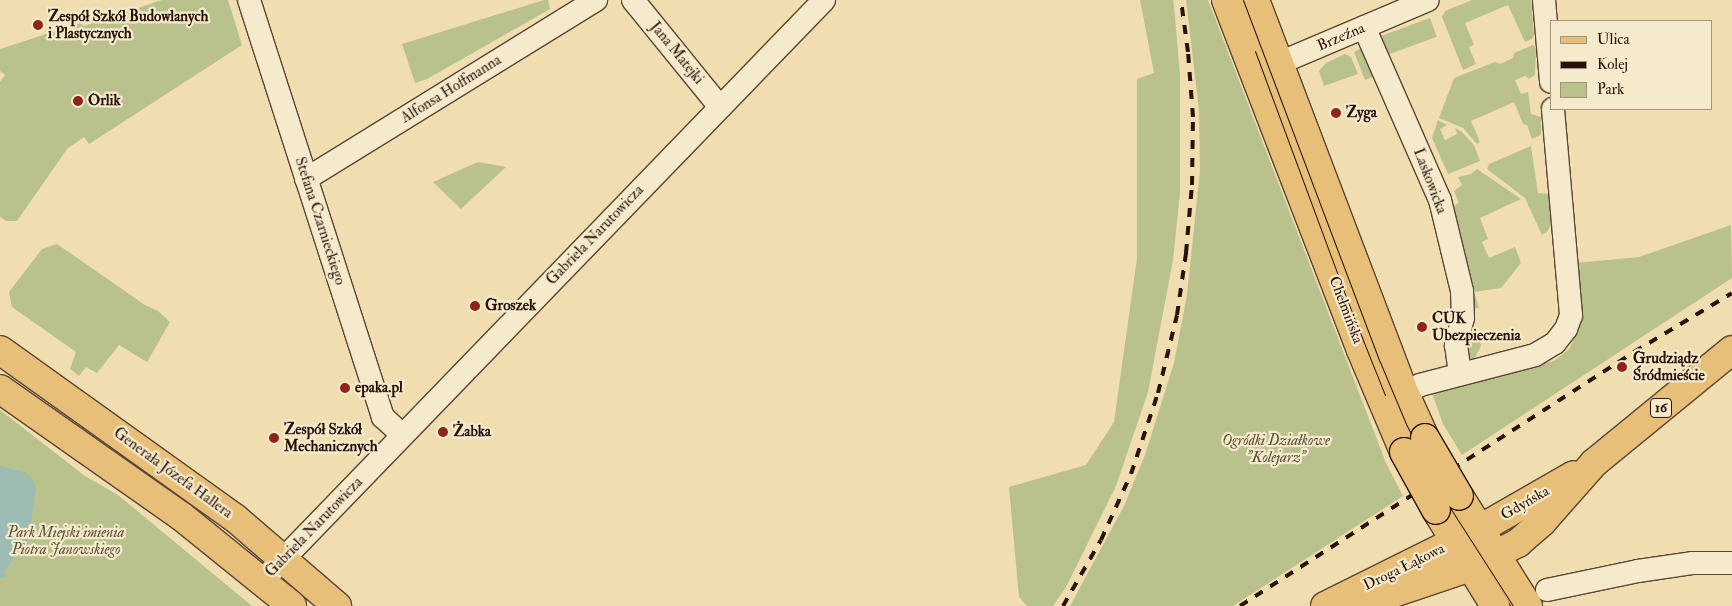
<!DOCTYPE html>
<meta charset="utf-8">
<style>
body{margin:0}
#map{position:relative;width:1732px;height:606px;overflow:hidden;background:#f1deb0;font-family:"IM FELL Double Pica",serif}
div>[style]{position:absolute}
[style*='--x']{left:calc(var(--x)*1px);top:calc(var(--y)*1px);width:calc(var(--w)*1px);rotate:calc(var(--a)*1deg)}
.green>*{inset:0;background:#b9c18c;transform-origin:0 0}
.water>*{inset:0;background:#9cbbb2}
.roads{filter:drop-shadow(1px 0 #5a4634) drop-shadow(-1px 0 #5a4634) drop-shadow(0 1px #5a4634) drop-shadow(0 -1px #5a4634)}
.minor>*{height:22px;margin:-11px;padding:0 11px;transform-origin:11px;border-radius:11px;background:#f6eacc}
.major>*{height:28px;margin:-14px;padding:0 14px;transform-origin:14px;border-radius:14px;background:#e8bf78}
.tram>*{height:1px;margin:-0.5px;padding:0 0.5px;transform-origin:0.5px;border-radius:0.5px;background:#28130a}
.rail>*{height:4px;margin-top:-2px;transform-origin:0;background:repeating-linear-gradient(90deg,#28130a 0 9px,transparent 0 18px)}
.bridges{filter:drop-shadow(1px 0 #28130a) drop-shadow(-1px 0 #28130a) drop-shadow(0 1px #28130a) drop-shadow(0 -1px #28130a)}
.major-bridge>*{height:28px;margin:-14px;padding:0 14px;transform-origin:14px;border-radius:14px;background:#e8bf78}
.dots>*{width:14px;height:14px;translate:-50% -50%;box-sizing:border-box;border:2px solid #f6eacc;border-radius:50%}
span{translate:-50% -50%;white-space:nowrap;text-align:center;line-height:1.15;-webkit-text-stroke:4.5px #f6eacc;paint-order:stroke}
.shield-label span{padding:1px 4px;background:#f6eacc;border:1px solid;border-radius:4px;-webkit-text-stroke-width:0}
.shield-label{font-size:14px;color:#28130a;font-weight:700}
.poi-label{font-size:15px;color:#28130a;font-weight:700}
.left{translate:0 -50%;text-align:left}
.street-label{font-size:15px;color:#28130a}
.park-label{font-size:15px;color:#5b5038;font-style:italic}
.legend{position:absolute;left:1550px;top:20px;width:162px;height:90px;box-sizing:border-box;background:#f6eacc;border:1px solid #a4947e;margin:0;padding:6px 9px;list-style:none;font-size:15px;color:#28130a}
.legend li{display:flex;align-items:center;gap:10px;height:25px}
.legend b{width:25px;border:1px solid #a4947e}
</style>
<div id="map">
<div class="green">
<i style="clip-path:polygon(162px 0,228px 0,242px 45px,89px 144px,84px 137px,67px 149px,17px 221px,6px 221px,0 217px,0 82px,5px 75px,0 71px,0 49px,80px 23px,84px 26px)"></i>
<i style="clip-path:polygon(544px 0,548px 0,550px 9px,427px 79px,415px 83px,402px 44px)"></i>
<i style="clip-path:polygon(1140px 0,1173px 0,1174px 5px,1180px 75px,1180px 193px,1173px 260px,1148px 392px,1116px 486px,1066px 587px,1053px 606px,1027px 606px,1019px 597px,1009px 487px,1086px 465px,1114px 422px,1137px 258px,1137px 79px,1154px 73px)"></i>
<i style="clip-path:polygon(1186px 0,1208px 0,1386px 463px,1403px 496px,1233px 606px,1070px 606px,1124px 506px,1145px 455px,1174px 363px,1187px 295px,1200px 171px,1199px 110px)"></i>
<i style="clip-path:polygon(1472px 0,1531px 0,1534px 35px,1532px 39px,1525px 42px,1508px 5px,1465px 23px,1474px 45px,1469px 47px,1476px 64px,1463px 70px,1442px 17px,1445px 11px)"></i>
<i style="left:1430px;top:18px;width:20px;height:56px;rotate:70deg"></i>
<i style="clip-path:polygon(1367px 45px,1373px 58px,1373px 77px,1365px 80px,1354px 52px)"></i>
<i style="clip-path:polygon(1533px 45px,1536px 48px,1535px 75px,1529px 79px,1525px 76px,1515px 80px,1521px 94px,1528px 92px,1531px 114px,1541px 117px,1541px 135px,1532px 139px,1527px 125px,1523px 124px,1514px 102px,1471px 121px,1480px 142px,1477px 144px,1463px 128px,1439px 118px,1454px 78px,1495px 62px,1500px 64px,1513px 58px,1514px 53px)"></i>
<i style="clip-path:polygon(1345px 54px,1351px 57px,1358px 74px,1324px 86px,1319px 71px,1326px 63px)"></i>
<i style="clip-path:polygon(1438px 120px,1447px 125px,1440px 129px,1445px 140px,1457px 134px,1455px 128px,1461px 131px,1474px 145px,1480px 161px,1448px 174px,1432px 138px)"></i>
<i style="clip-path:polygon(1531px 146px,1538px 193px,1549px 194px,1551px 225px,1547px 232px,1542px 235px,1525px 198px,1487px 169px,1489px 164px)"></i>
<i style="clip-path:polygon(478px 162px,506px 167px,461px 209px,433px 182px)"></i>
<i style="clip-path:polygon(1477px 169px,1521px 199px,1480px 218px,1488px 239px,1482px 242px,1489px 258px,1515px 247px,1521px 263px,1501px 288px,1474px 292px,1479px 308px,1472px 308px,1470px 334px,1479px 336px,1481px 346px,1472px 363px,1468px 361px,1451px 207px,1459px 203px,1454px 191px,1462px 185px,1458px 177px,1471px 174px)"></i>
<i style="clip-path:polygon(1731px 225px,1732px 278px,1462px 455px,1443px 424px,1432px 393px,1554px 361px,1569px 349px,1578px 332px,1580px 314px,1576px 263px,1639px 257px)"></i>
<i style="clip-path:polygon(57px 244px,145px 305px,158px 311px,170px 322px,147px 362px,119px 345px,97px 373px,86px 367px,79px 376px,70px 369px,76px 352px,12px 307px,9px 292px,42px 249px)"></i>
<i style="clip-path:polygon(0 410px,85px 476px,118px 495px,252px 606px,0 606px)"></i>
</div>
<div class="water">
<i style="clip-path:polygon(0 466px,24px 472px,32px 479px,36px 488px,26px 556px,17px 552px,4px 573px,7px 576px,0 579px)"></i>
</div>
<div class="roads">
<div class="minor">
<i style="--x:249;--y:0;--w:438;--a:72.2"></i>
<i style="--x:383;--y:417;--w:26;--a:43"></i>
<i style="--x:633;--y:0;--w:138;--a:50.9"></i>
<i style="--x:1544;--y:0;--w:82;--a:85.1"></i>
<i style="--x:1364;--y:27;--w:189;--a:66.3"></i>
<i style="--x:1440;--y:200;--w:94;--a:76.4"></i>
<i style="--x:1462;--y:291;--w:27;--a:88"></i>
<i style="--x:1463;--y:318;--w:28;--a:105"></i>
<i style="--x:1456;--y:345;--w:28;--a:82"></i>
<i style="--x:1263;--y:70;--w:179;--a:-23"></i>
<i style="--x:306;--y:179;--w:341;--a:-31.7"></i>
<i style="--x:1405;--y:394;--w:17;--a:-31"></i>
<i style="--x:1420;--y:385;--w:119;--a:-14.6"></i>
<i style="--x:1535;--y:355;--w:23;--a:-31"></i>
<i style="--x:1555;--y:343;--w:18;--a:-52"></i>
<i style="--x:1566;--y:329;--w:15;--a:-70"></i>
<i style="--x:1571;--y:315;--w:207;--a:-95"></i>
<i style="--x:263;--y:580;--w:807;--a:-45.95"></i>
<i style="--x:1547;--y:590;--w:93;--a:-11.8"></i>
<i style="--x:1638;--y:571;--w:56;--a:-8.3"></i>
<i style="--x:1693;--y:563;--w:39;--a:0"></i>
</div>
<div class="major">
<i style="--x:1226;--y:0;--w:375;--a:68.9"></i>
<i style="--x:1361;--y:350;--w:111;--a:67.1"></i>
<i style="--x:1255;--y:0;--w:422;--a:69.2"></i>
<i style="--x:1405;--y:394;--w:48;--a:65.6"></i>
<i style="--x:0;--y:350;--w:289;--a:35.6"></i>
<i style="--x:235;--y:518;--w:135;--a:40.8"></i>
<i style="--x:0;--y:389;--w:221;--a:35.1"></i>
<i style="--x:181;--y:516;--w:143;--a:39"></i>
<i style="--x:1459;--y:496;--w:130;--a:57.9"></i>
<i style="--x:1436;--y:510;--w:113;--a:58.4"></i>
<i style="--x:1325;--y:606;--w:173;--a:-26.4"></i>
<i style="--x:1480;--y:529;--w:108;--a:-29.9"></i>
<i style="--x:1355;--y:606;--w:122;--a:-18.6"></i>
<i style="--x:1471;--y:567;--w:53;--a:-27.1"></i>
<i style="--x:1518;--y:543;--w:32;--a:-41"></i>
<i style="--x:1542;--y:522;--w:79;--a:-48.6"></i>
<i style="--x:1594;--y:463;--w:178;--a:-39.3"></i>
</div>
</div>
<div class="tram">
<i style="--x:1243;--y:0;--w:387;--a:69.3"></i>
<i style="--x:1380;--y:362;--w:67;--a:67.2"></i>
<i style="--x:1406;--y:424;--w:89;--a:62.6"></i>
<i style="--x:1447;--y:503;--w:122;--a:57.3"></i>
<i style="--x:1255;--y:51;--w:271;--a:69.7"></i>
<i style="--x:1349;--y:305;--w:97;--a:68.2"></i>
</div>
<div class="rail">
<i style="--x:1063;--y:606;--w:76;--a:-60.1"></i>
<i style="--x:1101;--y:540;--w:72;--a:-65.6"></i>
<i style="--x:1131;--y:474;--w:85;--a:-71.6"></i>
<i style="--x:1158;--y:393;--w:80;--a:-76.3"></i>
<i style="--x:1177;--y:315;--w:63;--a:-81.7"></i>
<i style="--x:1186;--y:253;--w:68;--a:-85"></i>
<i style="--x:1192;--y:185;--w:68;--a:-89.2"></i>
<i style="--x:1193;--y:117;--w:65;--a:-94.4"></i>
<i style="--x:1188;--y:52;--w:52;--a:-97.7"></i>
<i style="--x:1240;--y:606;--w:469;--a:-32.8"></i>
<i style="--x:1634;--y:352;--w:114;--a:-31"></i>
</div>
<div class="bridges">
<div class="major-bridge">
<i style="--x:1425;--y:438;--w:67;--a:59.6"></i>
<i style="--x:1404;--y:452;--w:66;--a:61.1"></i>
</div>
</div>
<div class="dots">
<i style="left:38px;top:25px;background:#8f2418"></i>
<i style="left:78px;top:101px;background:#8f2418"></i>
<i style="left:1336px;top:113px;background:#8f2418"></i>
<i style="left:475px;top:306px;background:#8f2418"></i>
<i style="left:1422px;top:327px;background:#8f2418"></i>
<i style="left:1622px;top:367px;background:#8f2418"></i>
<i style="left:345px;top:388px;background:#8f2418"></i>
<i style="left:443px;top:432px;background:#8f2418"></i>
<i style="left:274px;top:438px;background:#8f2418"></i>
</div>
<div class="shield-label">
<span style="left:1661px;top:408px">16</span>
</div>
<div class="poi-label">
<span class="left" style="left:48px;top:25px">Zespół Szkół Budowlanych<br>i Plastycznych</span>
<span class="left" style="left:88px;top:101px">Orlik</span>
<span class="left" style="left:1346px;top:113px">Zyga</span>
<span class="left" style="left:485px;top:306px">Groszek</span>
<span class="left" style="left:1432px;top:327px">CUK<br>Ubezpieczenia</span>
<span class="left" style="left:1633px;top:367px">Grudziądz<br>Śródmieście</span>
<span class="left" style="left:355px;top:388px">epaka.pl</span>
<span class="left" style="left:284px;top:438px">Zespół Szkół<br>Mechanicznych</span>
<span class="left" style="left:453px;top:432px">Żabka</span>
</div>
<div class="street-label">
<span style="left:1341px;top:37px;rotate:-23deg">Brzeźna</span>
<span style="left:677px;top:53px;rotate:51deg">Jana Matejki</span>
<span style="left:451px;top:89px;rotate:-32deg">Alfonsa Hoffmanna</span>
<span style="left:1430px;top:181px;rotate:69deg">Laskowicka</span>
<span style="left:320px;top:221px;rotate:72deg">Stefana Czarnieckiego</span>
<span style="left:595px;top:235px;rotate:-46deg">Gabriela Narutowicza</span>
<span style="left:1346px;top:310px;rotate:69deg">Chełmińska</span>
<span style="left:173px;top:473px;rotate:36deg">Generała Józefa Hallera</span>
<span style="left:1525px;top:503px;rotate:-30deg">Gdyńska</span>
<span style="left:314px;top:527px;rotate:-46deg">Gabriela Narutowicza</span>
<span style="left:1404px;top:567px;rotate:-26deg">Droga Łąkowa</span>
</div>
<div class="park-label">
<span style="left:1276px;top:449px">Ogródki Działkowe<br>"Kolejarz"</span>
<span style="left:66px;top:541px">Park Miejski imienia<br>Piotra Janowskiego</span>
</div>
<ul class="legend">
<li><b style="height:6px;background:#e8bf78"></b>Ulica</li>
<li><b style="height:6px;background:#28130a"></b>Kolej</li>
<li><b style="height:14px;background:#b9c18c"></b>Park</li>
</ul>
</div>
